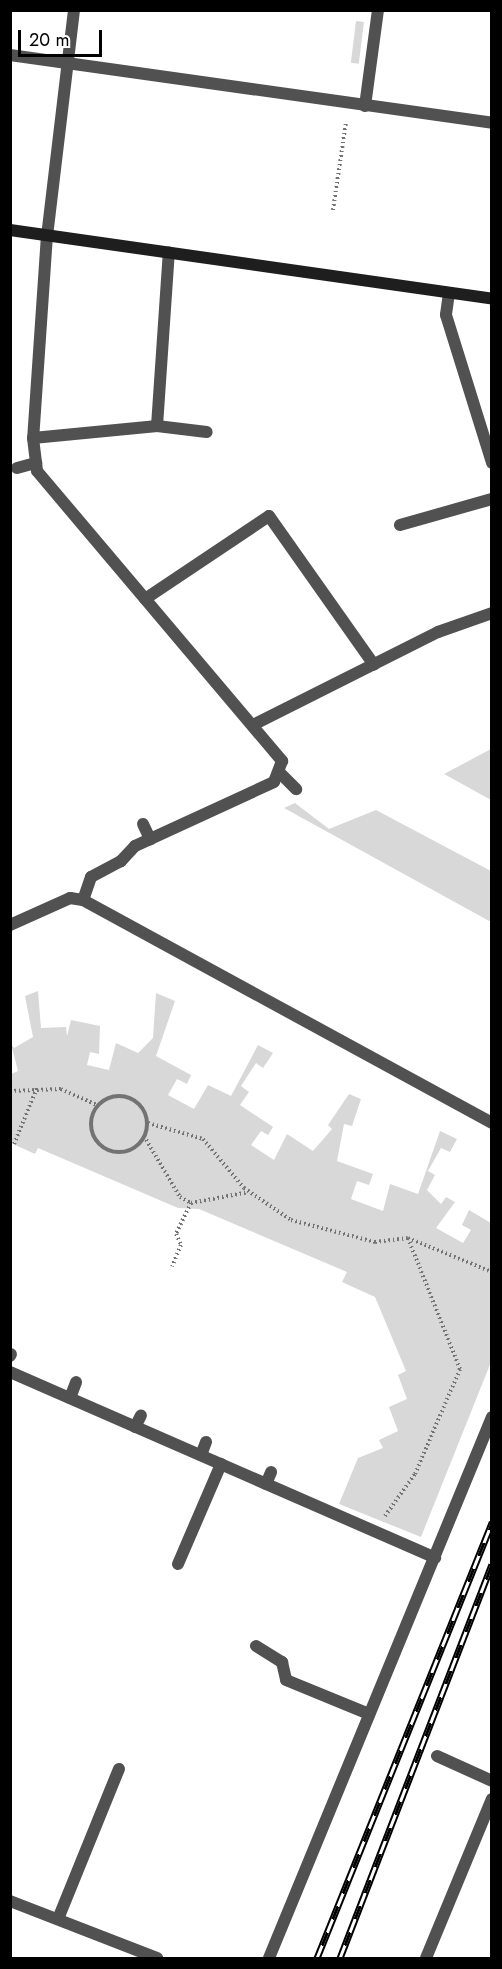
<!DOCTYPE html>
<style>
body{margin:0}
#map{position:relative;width:502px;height:1969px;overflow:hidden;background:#fff;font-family:Jost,sans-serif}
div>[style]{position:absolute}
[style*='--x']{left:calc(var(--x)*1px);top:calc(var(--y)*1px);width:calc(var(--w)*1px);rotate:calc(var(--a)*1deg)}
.green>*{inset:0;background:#d8d8d8;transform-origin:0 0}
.path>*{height:4px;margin-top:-2px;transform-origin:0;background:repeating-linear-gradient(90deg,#737373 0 1.5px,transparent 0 4.5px)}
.path>.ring{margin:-2px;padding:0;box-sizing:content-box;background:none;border:4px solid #737373;border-radius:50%}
.lane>*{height:12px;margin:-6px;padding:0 6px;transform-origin:6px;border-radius:6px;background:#515151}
.street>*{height:12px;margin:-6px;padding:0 6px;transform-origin:6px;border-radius:6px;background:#515151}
.secondary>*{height:12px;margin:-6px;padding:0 6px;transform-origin:6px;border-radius:6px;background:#1e1e1e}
.rail>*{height:7px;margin-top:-3.5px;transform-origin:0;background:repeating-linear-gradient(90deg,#fff 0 14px,#000 0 28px);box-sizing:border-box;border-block:2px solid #000}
span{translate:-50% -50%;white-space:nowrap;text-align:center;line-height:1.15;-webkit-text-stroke:4.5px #fff;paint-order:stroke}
.frame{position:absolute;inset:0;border:12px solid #000;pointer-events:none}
.scale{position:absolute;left:18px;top:30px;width:84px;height:27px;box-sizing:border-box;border:3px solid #000;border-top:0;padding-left:8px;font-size:18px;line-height:21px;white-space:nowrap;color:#000;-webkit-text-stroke:4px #fff;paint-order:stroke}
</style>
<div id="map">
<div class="green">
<i style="left:356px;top:21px;width:8px;height:42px;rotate:7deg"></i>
<i style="clip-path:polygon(491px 749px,491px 800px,444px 774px)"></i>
<i style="clip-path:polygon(295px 803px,329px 829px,376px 810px,491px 871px,491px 922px,284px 808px)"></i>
<i style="clip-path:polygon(38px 991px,41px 1028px,66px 1027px,67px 1036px,71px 1020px,100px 1026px,99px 1054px,90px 1052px,87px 1065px,109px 1070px,116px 1043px,138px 1053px,153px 1038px,156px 993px,175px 1001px,156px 1056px,191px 1075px,187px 1084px,177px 1079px,168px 1095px,194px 1109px,208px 1085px,231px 1096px,258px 1045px,273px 1053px,263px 1068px,256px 1063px,241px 1086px,249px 1092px,240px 1105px,273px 1127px,268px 1135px,261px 1131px,251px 1145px,274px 1160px,287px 1134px,313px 1151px,332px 1129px,328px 1125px,349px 1094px,361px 1099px,352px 1126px,344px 1124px,337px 1161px,373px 1174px,369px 1185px,357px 1181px,351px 1199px,383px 1211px,390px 1184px,418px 1194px,440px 1131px,457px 1139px,450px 1152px,441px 1148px,428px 1171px,435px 1175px,427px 1190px,441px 1204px,446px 1197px,455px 1202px,436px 1228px,463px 1243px,471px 1230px,462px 1225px,469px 1210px,491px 1223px,491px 1362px,421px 1537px,339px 1504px,358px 1458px,383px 1448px,379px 1440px,398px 1431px,389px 1407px,407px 1399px,398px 1375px,406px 1371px,375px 1297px,342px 1282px,347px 1272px,199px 1209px,178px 1208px,38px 1148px,35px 1154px,11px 1143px,11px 1074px,18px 1071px,11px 1044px,14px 1048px,33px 1037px,25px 996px)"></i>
</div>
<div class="path">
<i style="--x:333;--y:210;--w:89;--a:-81.6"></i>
<i style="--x:10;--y:1091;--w:51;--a:-2.2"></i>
<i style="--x:61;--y:1089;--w:39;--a:24"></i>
<i class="ring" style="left:91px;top:1096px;width:52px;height:52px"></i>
<i style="--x:148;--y:1123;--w:57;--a:16.2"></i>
<i style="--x:203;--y:1139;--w:64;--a:50.1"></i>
<i style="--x:244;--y:1188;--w:57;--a:34.2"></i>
<i style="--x:291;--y:1220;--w:87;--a:14.7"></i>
<i style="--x:375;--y:1242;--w:33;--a:-7"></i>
<i style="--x:408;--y:1238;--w:91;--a:22"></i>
<i style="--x:144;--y:1136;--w:71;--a:59.5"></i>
<i style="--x:180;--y:1197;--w:13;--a:29"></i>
<i style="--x:191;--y:1203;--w:34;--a:116"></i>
<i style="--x:176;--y:1234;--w:12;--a:66"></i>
<i style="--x:181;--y:1245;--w:23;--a:113"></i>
<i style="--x:14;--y:1144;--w:61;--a:-67.7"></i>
<i style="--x:191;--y:1203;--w:59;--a:-10.7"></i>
<i style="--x:385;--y:1516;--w:52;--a:-54.5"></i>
<i style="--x:415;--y:1474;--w:114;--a:-66.8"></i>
<i style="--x:460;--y:1369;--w:141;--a:-111.7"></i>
</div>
<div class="lane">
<i style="--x:17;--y:468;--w:20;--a:-15"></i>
<i style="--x:280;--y:773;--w:23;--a:45"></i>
<i style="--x:143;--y:824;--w:17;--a:65"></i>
<i style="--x:10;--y:1356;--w:2;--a:-63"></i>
<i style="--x:70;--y:1398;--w:17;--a:-69"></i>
<i style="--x:135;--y:1427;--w:13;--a:-63"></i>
<i style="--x:201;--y:1455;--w:14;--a:-69"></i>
<i style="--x:266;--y:1484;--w:13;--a:-67"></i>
<i style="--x:178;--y:1564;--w:109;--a:-66.7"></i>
<i style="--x:256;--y:1646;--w:31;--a:32"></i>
<i style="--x:282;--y:1662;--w:18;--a:77"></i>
<i style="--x:286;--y:1680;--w:90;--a:22.3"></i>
</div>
<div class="street">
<i style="--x:74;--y:10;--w:227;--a:96.8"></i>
<i style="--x:47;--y:235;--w:203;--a:93.9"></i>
<i style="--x:33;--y:438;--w:33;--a:83"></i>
<i style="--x:37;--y:471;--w:380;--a:49.8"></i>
<i style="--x:282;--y:761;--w:22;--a:111"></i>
<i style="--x:274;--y:782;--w:153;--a:155.3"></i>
<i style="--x:135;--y:846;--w:21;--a:133"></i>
<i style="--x:121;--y:861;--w:34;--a:152"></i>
<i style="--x:91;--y:877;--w:24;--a:109"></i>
<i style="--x:10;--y:55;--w:487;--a:8"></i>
<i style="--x:365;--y:106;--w:97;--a:-82.3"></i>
<i style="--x:449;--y:293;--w:22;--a:98"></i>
<i style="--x:446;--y:315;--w:155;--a:72.7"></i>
<i style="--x:157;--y:426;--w:50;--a:6.8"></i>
<i style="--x:33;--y:438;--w:125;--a:-5.5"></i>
<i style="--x:157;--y:426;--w:174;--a:-86.1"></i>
<i style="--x:400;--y:525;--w:96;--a:-15.8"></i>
<i style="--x:145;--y:599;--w:149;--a:-33.8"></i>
<i style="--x:269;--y:516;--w:182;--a:54.8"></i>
<i style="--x:253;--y:725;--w:207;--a:-26.7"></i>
<i style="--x:438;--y:632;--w:57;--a:-19.4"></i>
<i style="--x:10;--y:925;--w:66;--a:-24.2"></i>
<i style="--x:70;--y:898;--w:13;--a:9"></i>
<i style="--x:83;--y:900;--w:466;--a:28.6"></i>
<i style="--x:10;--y:1372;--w:464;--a:23.6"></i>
<i style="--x:437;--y:1756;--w:60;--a:24.4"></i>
<i style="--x:10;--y:1901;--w:158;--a:21.2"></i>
<i style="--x:58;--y:1919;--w:162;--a:-67.9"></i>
<i style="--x:269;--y:1958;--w:585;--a:-67.6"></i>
<i style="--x:426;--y:1958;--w:172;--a:-67.5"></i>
</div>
<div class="secondary">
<i style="--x:10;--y:230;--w:487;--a:8.1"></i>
</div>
<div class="rail">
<i style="--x:317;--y:1958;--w:470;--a:-68.1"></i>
<i style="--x:340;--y:1958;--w:422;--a:-68.9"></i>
</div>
<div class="frame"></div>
<div class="scale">20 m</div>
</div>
